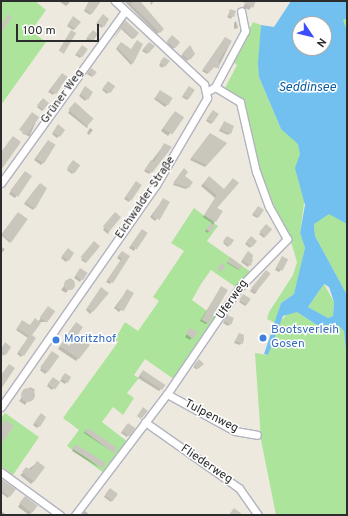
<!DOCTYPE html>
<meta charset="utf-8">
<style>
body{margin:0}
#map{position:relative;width:348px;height:516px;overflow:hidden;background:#eee9df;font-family:Overpass,sans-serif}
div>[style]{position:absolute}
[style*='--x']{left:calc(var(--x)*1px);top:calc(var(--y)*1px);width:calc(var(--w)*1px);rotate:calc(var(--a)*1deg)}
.green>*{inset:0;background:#ace49b}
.water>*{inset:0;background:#72c0f0}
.shadow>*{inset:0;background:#0003;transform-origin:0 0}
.building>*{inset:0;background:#c9c7bd;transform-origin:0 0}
.round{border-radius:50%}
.roads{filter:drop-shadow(1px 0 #b2b3c0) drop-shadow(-1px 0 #b2b3c0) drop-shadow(0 1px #b2b3c0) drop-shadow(0 -1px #b2b3c0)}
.minor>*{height:7px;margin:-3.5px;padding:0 3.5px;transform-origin:3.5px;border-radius:3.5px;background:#fff}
.dots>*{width:11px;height:11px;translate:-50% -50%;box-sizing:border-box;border:2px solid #fff;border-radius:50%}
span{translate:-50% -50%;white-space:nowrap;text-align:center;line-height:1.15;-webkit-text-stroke:3px #fff;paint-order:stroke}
.street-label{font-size:12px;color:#2c2c2c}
.shop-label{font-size:12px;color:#366cbe}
.left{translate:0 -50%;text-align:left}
.water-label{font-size:13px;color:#0c5da0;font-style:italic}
.frame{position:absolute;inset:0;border:2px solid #2c2c2c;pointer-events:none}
.north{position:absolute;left:292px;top:16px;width:40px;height:40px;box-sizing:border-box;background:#fff;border:1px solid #ababab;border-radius:50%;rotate:125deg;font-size:11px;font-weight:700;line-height:16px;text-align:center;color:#2c2c2c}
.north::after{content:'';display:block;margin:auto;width:14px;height:18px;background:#3e4dfb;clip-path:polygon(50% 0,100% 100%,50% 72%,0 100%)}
.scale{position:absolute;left:16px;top:24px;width:83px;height:18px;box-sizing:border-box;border:2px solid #2c2c2c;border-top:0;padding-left:5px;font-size:12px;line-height:14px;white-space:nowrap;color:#2c2c2c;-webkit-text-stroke:3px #fff;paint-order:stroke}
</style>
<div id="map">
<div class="green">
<i style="clip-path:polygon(1px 1px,35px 1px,46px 10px,31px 31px,46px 42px,1px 105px)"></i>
<i style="clip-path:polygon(347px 1px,347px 295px,315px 236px,314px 224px,321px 216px,327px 49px)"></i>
<i style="clip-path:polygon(253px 22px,261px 25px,259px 77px,281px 129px,299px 143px,306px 189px,300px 233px,305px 248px,299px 280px,294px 294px,281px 303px,275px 323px,267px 319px,269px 312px,293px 275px,297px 262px,289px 235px,258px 173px,242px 101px,225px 88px,237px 65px,233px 62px)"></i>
<i style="clip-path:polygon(194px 208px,218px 226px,207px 241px,251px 272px,237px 288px,211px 270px,201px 284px,192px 300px,218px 319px,175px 380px,145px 359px,134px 375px,139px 378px,127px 393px,134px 398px,123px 415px,113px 407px,102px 422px,129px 443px,105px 474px,67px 446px,79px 430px,63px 418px,118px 342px,115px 339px,125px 322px,138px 331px,159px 301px,153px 297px,184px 251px,171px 243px)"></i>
<i style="clip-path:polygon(324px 284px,334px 302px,333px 316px,328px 318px,308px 307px)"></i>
<i style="clip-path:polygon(289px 312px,297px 312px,317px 325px,338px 324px,344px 331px,347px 362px,347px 515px,276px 515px,261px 440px,255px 353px,268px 355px,278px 324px)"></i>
<i style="clip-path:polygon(5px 413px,39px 437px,13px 475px,1px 466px,1px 418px)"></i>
</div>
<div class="water">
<i style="clip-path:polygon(evenodd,291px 1px,347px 1px,347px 18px,343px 20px,347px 31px,347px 224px,329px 214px,314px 224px,315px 236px,347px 295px,347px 362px,344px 331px,338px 325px,317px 325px,297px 312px,283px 316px,268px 355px,264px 354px,281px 303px,294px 294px,305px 248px,300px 233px,305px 205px,295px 168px,300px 154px,298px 144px,281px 129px,259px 77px,258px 63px,261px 25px,274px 27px,291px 1px,300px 24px,324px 24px,324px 48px,300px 48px,300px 24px,291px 1px,324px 284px,329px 287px,334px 302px,333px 316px,328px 318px,308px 307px,324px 284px)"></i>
</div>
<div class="shadow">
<i style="clip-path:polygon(71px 1px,66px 6px,60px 2px,61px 1px)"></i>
<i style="clip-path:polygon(89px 1px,100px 1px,90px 15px,84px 11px)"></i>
<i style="clip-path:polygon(124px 1px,136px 1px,163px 29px,157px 34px)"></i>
<i style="clip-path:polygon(150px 1px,154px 1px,151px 5px)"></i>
<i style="clip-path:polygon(247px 1px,255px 1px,249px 10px,243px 7px)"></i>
<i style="clip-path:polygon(231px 10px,234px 12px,231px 19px,227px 17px)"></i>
<i style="clip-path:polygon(101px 17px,103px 26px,102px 28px,96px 24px)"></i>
<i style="clip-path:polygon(72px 19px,75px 29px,73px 30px,67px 26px)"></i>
<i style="clip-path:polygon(236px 21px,238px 28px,234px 29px,234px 23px)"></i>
<i style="clip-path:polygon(124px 22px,138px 33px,132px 39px,120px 28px,110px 41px)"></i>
<i style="clip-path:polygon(91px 33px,97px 34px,91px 42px,86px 39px)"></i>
<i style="clip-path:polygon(172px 37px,179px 42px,173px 49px,166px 44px)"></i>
<i style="clip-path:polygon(224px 40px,231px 42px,218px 68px,213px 67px,207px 74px,202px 71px)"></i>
<i style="clip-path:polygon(121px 43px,131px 50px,142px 45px,131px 65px,116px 49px)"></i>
<i style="clip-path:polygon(147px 45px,153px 46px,147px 54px,142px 51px)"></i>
<i style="clip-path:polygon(189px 47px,194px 54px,187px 61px,181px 56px)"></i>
<i style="clip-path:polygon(81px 48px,87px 49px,80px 58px,75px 55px)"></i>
<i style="clip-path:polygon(165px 58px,168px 62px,162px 68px,159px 65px)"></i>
<i style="clip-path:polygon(89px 71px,93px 75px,92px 77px,87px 74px)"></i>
<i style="clip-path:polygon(60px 76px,66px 77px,53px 95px,48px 92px)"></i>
<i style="clip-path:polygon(107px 84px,113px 86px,107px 94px,102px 90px)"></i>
<i style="clip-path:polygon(84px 89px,92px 92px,85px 101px,79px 96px)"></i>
<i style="clip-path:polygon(188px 89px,194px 90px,187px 100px,182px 97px)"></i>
<i style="clip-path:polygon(159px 93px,171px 99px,165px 107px,154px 99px)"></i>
<i style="clip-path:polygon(41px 101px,44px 109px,42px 111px,37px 107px)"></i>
<i style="clip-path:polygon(73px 106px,88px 126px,87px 128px,68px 113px)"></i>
<i style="clip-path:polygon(211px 113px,212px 122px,211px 124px,206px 121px)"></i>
<i style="left:30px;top:115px;width:8px;height:20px;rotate:23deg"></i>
<i style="clip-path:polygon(172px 115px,182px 117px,168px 136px,161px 131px)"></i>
<i style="clip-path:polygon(224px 122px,230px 133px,228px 135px,219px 131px)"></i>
<i style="clip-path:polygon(57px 127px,64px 130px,57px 138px,52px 134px)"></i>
<i style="clip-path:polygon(90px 128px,93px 130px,89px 135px,87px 133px)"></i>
<i style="clip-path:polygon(208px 136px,226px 144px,205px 167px,190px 160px)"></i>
<i style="clip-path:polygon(46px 143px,43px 163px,41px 165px,34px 160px)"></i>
<i style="clip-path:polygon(163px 146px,170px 148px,149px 174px,144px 171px)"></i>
<i style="clip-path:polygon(71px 163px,74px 172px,72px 174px,67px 170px)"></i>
<i style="clip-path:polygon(182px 171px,188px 187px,186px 189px,173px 185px)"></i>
<i style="clip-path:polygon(23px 174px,31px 176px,15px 198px,9px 194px)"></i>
<i style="clip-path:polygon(209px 177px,224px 190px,216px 208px,221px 211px,208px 233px,205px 231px,212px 223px,203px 217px,215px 198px,201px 186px)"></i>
<i style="clip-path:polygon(136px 182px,130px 200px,129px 202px,124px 199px)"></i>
<i style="clip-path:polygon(38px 186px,34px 208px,33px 210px,24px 204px)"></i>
<i style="clip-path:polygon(162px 201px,168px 203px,155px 221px,150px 217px)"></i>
<i style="clip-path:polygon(257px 209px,263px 211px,257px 218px,252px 215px)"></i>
<i style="clip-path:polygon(16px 215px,11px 241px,10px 243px,1px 235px)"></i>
<i style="clip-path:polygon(113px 215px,109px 232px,108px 234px,103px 230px)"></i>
<i style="clip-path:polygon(266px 226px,271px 229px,264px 238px,259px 234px)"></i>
<i style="clip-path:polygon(140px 232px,135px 249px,134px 251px,129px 248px)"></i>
<i style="clip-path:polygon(226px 239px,229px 245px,228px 247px,223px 243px)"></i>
<i style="clip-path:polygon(249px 239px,251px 246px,250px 248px,245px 244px)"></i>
<i style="clip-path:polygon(92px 244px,99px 246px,86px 263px,81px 260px)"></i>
<i style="clip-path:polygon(1px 247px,5px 249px,1px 254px)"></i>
<i style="clip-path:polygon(66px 251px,68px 260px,66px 262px,61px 258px)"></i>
<i style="clip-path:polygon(247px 253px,253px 260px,248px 267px,241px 262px)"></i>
<i style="clip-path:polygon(120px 254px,129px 257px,110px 284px,106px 282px,121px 261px,117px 258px)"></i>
<i style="clip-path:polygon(282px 257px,281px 270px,279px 272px,275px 270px)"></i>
<i style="clip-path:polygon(231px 259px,241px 266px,239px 270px,227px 263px)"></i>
<i style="clip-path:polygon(79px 271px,81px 280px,80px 282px,74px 278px)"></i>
<i style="clip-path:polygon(266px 271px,256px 293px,254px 294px,250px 291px)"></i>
<i style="clip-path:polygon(70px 278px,74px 281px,66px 293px,61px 290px)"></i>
<i style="clip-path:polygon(220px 289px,208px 323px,206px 324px,200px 321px)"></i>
<i style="clip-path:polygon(100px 290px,108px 293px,90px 314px,86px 310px)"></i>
<i style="clip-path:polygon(126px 292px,121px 310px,119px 312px,114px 308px)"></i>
<i style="clip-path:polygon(242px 297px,250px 300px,245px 306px,239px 302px)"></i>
<i style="clip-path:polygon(47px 309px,46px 322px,40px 322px,31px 335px,35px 338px,21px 357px,17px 354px,28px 338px,16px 330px,21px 323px,29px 326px,38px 322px)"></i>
<i style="clip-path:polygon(226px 318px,230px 324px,228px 326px,223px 323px)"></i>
<i style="clip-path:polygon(74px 325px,76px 336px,89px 345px,76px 361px,58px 349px)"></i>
<i style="clip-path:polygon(189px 331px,196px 333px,190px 340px,185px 337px)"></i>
<i style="clip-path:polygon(239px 334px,244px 339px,240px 345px,234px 343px)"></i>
<i style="clip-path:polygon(5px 343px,5px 354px,3px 356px,1px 349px)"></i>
<i style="clip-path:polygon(51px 354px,47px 372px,45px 374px,40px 370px)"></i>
<i style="left:199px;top:361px;width:4px;height:8px;rotate:45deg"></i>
<i style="clip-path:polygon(141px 373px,164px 386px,159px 391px,138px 378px)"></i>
<i style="clip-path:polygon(64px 376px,70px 378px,65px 384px,60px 381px)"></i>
<i style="clip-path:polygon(51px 380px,58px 382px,52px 390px,47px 386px)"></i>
<i style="clip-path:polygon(30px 387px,35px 390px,25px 405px,19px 401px)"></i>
<i style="clip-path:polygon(39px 416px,39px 426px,37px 428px,33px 425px)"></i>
<i style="clip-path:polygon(126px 426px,128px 435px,127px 437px,121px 433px)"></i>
<i style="clip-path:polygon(86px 430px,113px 452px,84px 433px)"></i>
<i style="clip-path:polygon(74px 447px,100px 468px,72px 451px)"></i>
<i style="clip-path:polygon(37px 463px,34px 481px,31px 484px,20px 475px)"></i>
<i style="clip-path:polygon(1px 480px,9px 496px,8px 498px,1px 493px)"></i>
<i style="clip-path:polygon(108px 491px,112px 500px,111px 502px,104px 497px)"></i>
<i style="clip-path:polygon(22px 500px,32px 512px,29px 515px,18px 507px)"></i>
<i style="clip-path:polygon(1px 511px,7px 515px,1px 515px)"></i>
<i style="clip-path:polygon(85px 511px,90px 515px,82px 515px)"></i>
</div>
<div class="building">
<i style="clip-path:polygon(90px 1px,101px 1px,92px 14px,85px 9px)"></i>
<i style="clip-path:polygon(134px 1px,140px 1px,164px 29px,160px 33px,131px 4px)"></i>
<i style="clip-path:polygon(241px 1px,256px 1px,253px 8px)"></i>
<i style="clip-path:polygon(230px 9px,236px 11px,234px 17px,228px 16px)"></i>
<i style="clip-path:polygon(9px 14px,12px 17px,1px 33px,1px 25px)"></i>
<i style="clip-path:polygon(103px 14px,109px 19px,104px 27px,97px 22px)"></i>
<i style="clip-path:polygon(73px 16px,81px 22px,75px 29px,68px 24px)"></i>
<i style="clip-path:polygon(125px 20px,139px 33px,134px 39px,122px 28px,113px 40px)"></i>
<i style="left:71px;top:30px;width:6px;height:24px;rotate:31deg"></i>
<i style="clip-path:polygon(93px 30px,98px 34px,93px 41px,87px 37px)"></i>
<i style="left:172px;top:35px;width:11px;height:8px;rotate:41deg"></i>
<i style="clip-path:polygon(225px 37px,232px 41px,219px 60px,219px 69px,215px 66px,209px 73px,203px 69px)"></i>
<i style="clip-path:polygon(137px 40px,143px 44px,133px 64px,117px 47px,121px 42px,131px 49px)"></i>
<i style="clip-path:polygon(149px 42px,155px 46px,149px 53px,143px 49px)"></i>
<i style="left:82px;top:45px;width:7px;height:10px;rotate:34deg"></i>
<i style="clip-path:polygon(190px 45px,195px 54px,190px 60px,182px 54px)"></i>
<i style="clip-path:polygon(164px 57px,170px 61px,165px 67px,160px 62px)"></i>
<i style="left:91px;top:68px;width:7px;height:5px;rotate:34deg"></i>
<i style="left:62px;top:73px;width:7px;height:21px;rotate:34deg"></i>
<i style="left:108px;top:81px;width:9px;height:9px;rotate:36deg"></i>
<i style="clip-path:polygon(85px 86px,93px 92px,88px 100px,80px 94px)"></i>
<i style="left:189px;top:86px;width:7px;height:11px;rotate:34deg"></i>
<i style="left:160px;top:90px;width:15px;height:9px;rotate:32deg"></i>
<i style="left:43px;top:98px;width:8px;height:9px;rotate:40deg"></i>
<i style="left:75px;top:102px;width:25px;height:10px;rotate:42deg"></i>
<i style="left:213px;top:110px;width:7px;height:11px;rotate:34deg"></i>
<i style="left:175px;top:111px;width:11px;height:21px;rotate:34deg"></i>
<i style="left:32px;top:112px;width:9px;height:22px;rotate:36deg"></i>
<i style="clip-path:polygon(224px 121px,234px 126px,231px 134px,221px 130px)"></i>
<i style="clip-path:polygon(58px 124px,65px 130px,60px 137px,53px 132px)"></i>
<i style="clip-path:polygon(210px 133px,227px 143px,207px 165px,191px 158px)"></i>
<i style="clip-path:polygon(13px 136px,21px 142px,1px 170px,1px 152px)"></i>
<i style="left:48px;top:140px;width:9px;height:22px;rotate:32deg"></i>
<i style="clip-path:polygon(164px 143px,172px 147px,152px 173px,145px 169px,151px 160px,154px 162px)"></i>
<i style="left:73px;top:160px;width:9px;height:10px;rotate:36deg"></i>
<i style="clip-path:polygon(184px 168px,188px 172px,185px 176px,193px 182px,189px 188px,173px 183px)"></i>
<i style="clip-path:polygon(25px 171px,32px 176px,18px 197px,10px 191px)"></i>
<i style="clip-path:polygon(209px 176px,224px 189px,233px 178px,239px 183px,217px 208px,223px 211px,216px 222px,204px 215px,217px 195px,203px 184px)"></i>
<i style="left:136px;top:181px;width:7px;height:19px;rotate:34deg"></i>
<i style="clip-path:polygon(40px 183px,47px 188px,35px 209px,25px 202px)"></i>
<i style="left:163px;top:198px;width:8px;height:21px;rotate:30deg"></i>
<i style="left:258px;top:206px;width:7px;height:9px;rotate:34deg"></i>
<i style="left:18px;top:212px;width:12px;height:28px;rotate:35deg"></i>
<i style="left:115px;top:212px;width:8px;height:19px;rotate:40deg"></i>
<i style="left:211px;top:223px;width:5px;height:8px;rotate:37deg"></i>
<i style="left:266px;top:224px;width:8px;height:10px;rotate:40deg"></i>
<i style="left:142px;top:229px;width:7px;height:20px;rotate:34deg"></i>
<i style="clip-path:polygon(227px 236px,234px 240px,230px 246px,223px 241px)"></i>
<i style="left:251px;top:236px;width:8px;height:8px;rotate:40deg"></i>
<i style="left:94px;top:241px;width:8px;height:21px;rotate:40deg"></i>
<i style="clip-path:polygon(68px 248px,74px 253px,69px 261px,62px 256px)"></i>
<i style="clip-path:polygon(122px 251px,130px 256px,113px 283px,107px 280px,122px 258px,118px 256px)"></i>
<i style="clip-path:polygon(248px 251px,253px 255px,251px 266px,242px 260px)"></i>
<i style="left:282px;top:256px;width:7px;height:13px;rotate:27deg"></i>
<i style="clip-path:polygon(230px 257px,242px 266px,240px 270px,227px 262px)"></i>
<i style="clip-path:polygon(222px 263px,225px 266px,221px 272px,217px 269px)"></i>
<i style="left:80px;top:268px;width:9px;height:9px;rotate:32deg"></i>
<i style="left:266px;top:270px;width:6px;height:23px;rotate:39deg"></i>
<i class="round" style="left:63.5px;top:278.5px;width:11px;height:11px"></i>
<i style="left:221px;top:286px;width:8px;height:39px;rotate:30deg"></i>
<i style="clip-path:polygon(101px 287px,109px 293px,93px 312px,87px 308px)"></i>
<i style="left:127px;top:289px;width:8px;height:21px;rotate:30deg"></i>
<i style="left:243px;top:294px;width:9px;height:7px;rotate:32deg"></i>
<i style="left:48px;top:306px;width:9px;height:14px;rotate:36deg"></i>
<i style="clip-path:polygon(227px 315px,234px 318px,231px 325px,224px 321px)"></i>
<i style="clip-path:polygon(35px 318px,41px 323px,32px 335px,36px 338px,24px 356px,18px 352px,29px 336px,17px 328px,22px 320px,30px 325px)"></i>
<i style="clip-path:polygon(76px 322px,83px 327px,77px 336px,90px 345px,79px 359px,60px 346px)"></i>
<i style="clip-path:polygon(190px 328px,198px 332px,193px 339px,186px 334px)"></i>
<i style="clip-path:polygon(239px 333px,244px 335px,243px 344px,235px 341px)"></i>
<i style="clip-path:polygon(5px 342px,11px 347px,6px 355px,1px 351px)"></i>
<i style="left:52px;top:351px;width:9px;height:20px;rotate:36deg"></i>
<i style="clip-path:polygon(199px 359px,204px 364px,198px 369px,194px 365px)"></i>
<i style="clip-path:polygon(9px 364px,15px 368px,1px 389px,1px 375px)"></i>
<i style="left:143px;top:370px;width:27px;height:6px;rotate:34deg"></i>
<i style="clip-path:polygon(65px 373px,71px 377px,68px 383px,61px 378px)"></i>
<i style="left:53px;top:377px;width:9px;height:9px;rotate:36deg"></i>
<i class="round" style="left:21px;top:388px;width:14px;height:14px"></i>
<i style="clip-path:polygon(143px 407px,148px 411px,141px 419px,137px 416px)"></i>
<i style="clip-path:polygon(41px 413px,46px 417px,40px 427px,34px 423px)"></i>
<i style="clip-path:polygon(5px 420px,14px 426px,1px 444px,1px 426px)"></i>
<i style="left:128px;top:423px;width:9px;height:10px;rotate:36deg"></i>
<i style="clip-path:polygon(88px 428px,117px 448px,114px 453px,85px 432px)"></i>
<i style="left:76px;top:444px;width:35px;height:6px;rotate:33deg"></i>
<i style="clip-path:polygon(37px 461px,45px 467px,34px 482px,22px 472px,26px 467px,31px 470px)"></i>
<i style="clip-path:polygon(1px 479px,16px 489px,10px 497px,1px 490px)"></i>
<i style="left:110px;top:488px;width:10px;height:9px;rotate:37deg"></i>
<i style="left:25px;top:496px;width:16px;height:9px;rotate:38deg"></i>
<i style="clip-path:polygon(234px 508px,243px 515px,229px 515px)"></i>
</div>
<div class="roads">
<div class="minor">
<i style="--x:215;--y:87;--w:64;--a:-61.8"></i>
<i style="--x:245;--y:31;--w:20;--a:-101"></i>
<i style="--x:1;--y:183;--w:212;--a:-54.2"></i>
<i style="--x:167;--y:394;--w:77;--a:28.6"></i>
<i style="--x:235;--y:431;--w:22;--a:10"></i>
<i style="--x:1;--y:407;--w:271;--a:-55.1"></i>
<i style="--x:156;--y:185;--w:101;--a:-59.6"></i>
<i style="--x:207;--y:98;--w:14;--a:-102"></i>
<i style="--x:204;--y:84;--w:122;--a:-137"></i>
<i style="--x:145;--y:422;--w:115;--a:35.1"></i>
<i style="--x:239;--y:488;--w:33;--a:55"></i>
<i style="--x:1;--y:472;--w:73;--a:36.1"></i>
<i style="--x:75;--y:515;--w:152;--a:-52.8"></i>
<i style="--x:167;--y:394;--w:128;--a:-55.8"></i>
<i style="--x:239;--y:288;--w:69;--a:-45.6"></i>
<i style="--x:287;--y:239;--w:37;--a:-119"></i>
<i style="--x:269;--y:207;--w:37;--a:-110"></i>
<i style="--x:256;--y:172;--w:72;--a:-102.9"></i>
<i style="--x:240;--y:102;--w:29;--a:-149"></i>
<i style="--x:215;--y:87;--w:8;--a:150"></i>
</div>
</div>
<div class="dots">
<i style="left:263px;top:338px;background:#3f7fe0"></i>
<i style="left:56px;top:340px;background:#3f7fe0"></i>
</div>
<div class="street-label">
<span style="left:63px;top:97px;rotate:-54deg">Grüner Weg</span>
<span style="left:146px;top:198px;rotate:-56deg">Eichwalder Straße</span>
<span style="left:233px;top:300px;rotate:-55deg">Uferweg</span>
<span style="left:211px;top:417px;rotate:27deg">Tulpenweg</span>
<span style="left:206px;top:465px;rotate:34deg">Fliederweg</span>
</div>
<div class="shop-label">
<span class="left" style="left:271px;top:338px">Bootsverleih<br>Gosen</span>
<span class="left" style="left:64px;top:340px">Moritzhof</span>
</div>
<div class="water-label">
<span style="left:307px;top:88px">Seddinsee</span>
</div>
<div class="frame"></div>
<div class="north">N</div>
<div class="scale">100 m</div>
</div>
